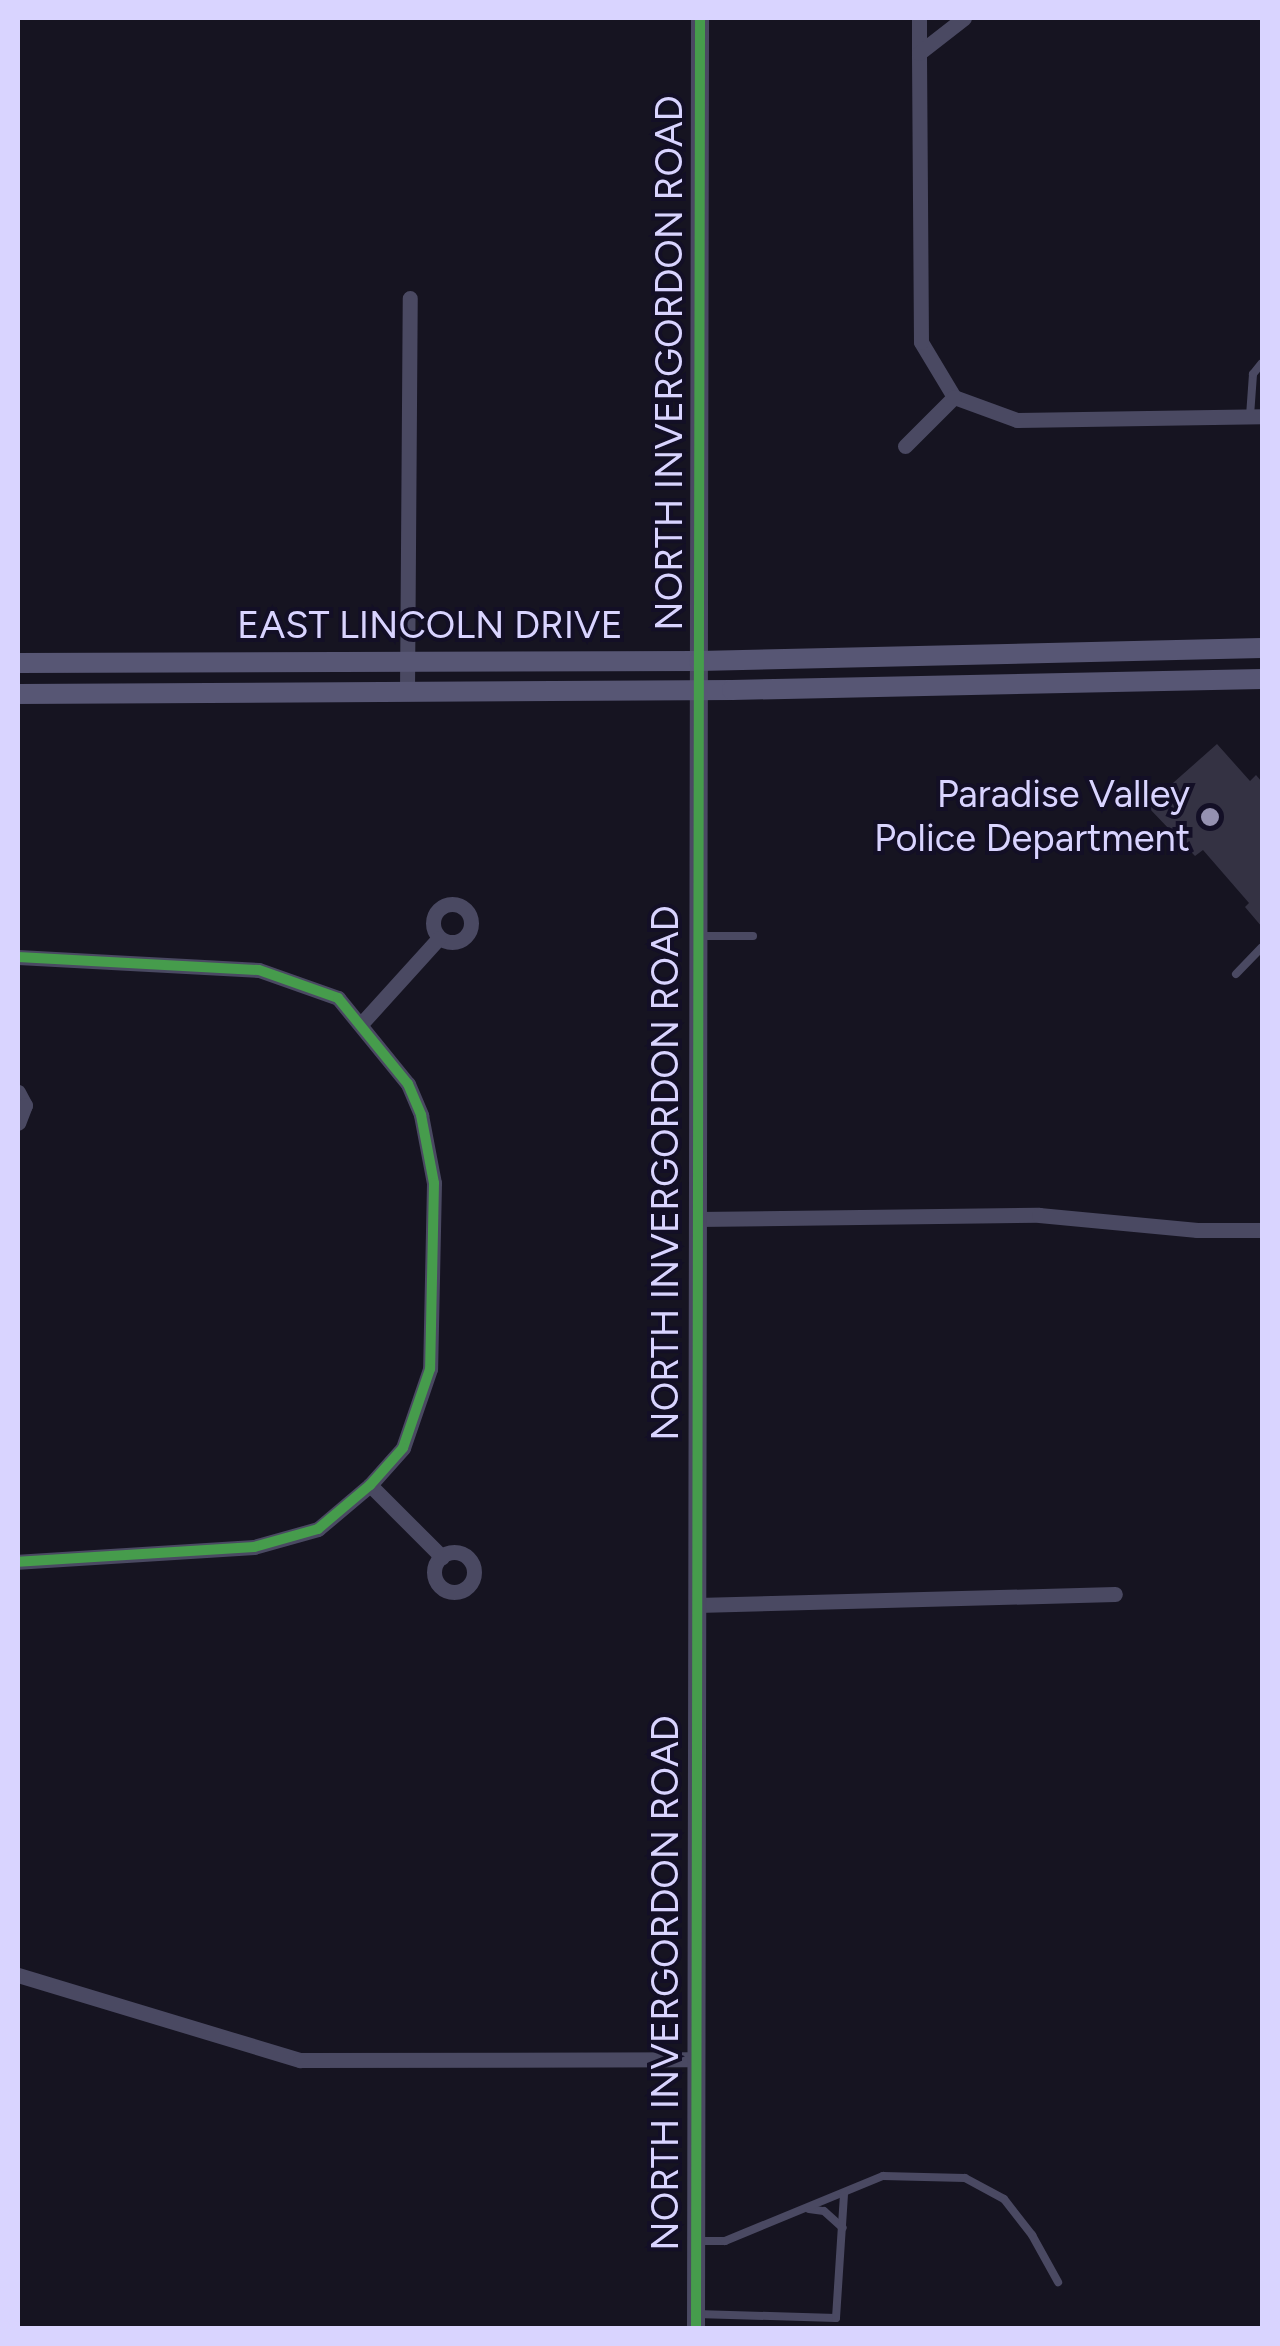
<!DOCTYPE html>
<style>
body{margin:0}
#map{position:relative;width:1280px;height:2346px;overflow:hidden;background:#161421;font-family:Figtree,sans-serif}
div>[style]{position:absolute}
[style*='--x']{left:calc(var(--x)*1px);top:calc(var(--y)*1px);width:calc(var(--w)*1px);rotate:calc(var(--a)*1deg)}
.building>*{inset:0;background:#343243}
.service>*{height:8px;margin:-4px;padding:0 4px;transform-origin:4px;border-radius:4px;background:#4a4962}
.minor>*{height:15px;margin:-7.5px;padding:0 7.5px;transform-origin:7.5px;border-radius:7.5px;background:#4a4962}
.minor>.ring{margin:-7.5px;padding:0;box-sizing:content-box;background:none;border:15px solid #4a4962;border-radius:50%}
.tertiary>*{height:18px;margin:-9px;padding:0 9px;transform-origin:9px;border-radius:9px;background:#4a4962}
.secondary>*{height:20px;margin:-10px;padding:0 10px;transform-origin:10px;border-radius:10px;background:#575674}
.cycleway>*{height:10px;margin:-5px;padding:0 5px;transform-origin:5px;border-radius:5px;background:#469c4c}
.dots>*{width:28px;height:28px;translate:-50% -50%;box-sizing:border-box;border:5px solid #130f26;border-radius:50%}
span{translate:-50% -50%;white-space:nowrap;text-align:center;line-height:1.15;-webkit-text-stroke:8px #130f26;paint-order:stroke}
.street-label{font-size:38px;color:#d9d4ff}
.poi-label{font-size:38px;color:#d9d4ff}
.right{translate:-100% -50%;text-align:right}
.frame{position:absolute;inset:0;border:20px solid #d9d4ff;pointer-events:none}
</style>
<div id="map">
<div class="building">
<i style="clip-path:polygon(1217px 744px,1250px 781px,1256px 775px,1262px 782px,1262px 927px,1245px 907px,1249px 903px,1203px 850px,1195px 856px,1147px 806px)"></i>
</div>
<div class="service">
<i style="--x:1250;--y:416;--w:42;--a:-85.9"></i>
<i style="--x:1253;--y:374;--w:14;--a:-51"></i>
<i style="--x:697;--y:936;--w:56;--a:0"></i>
<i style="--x:1236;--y:974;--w:37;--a:-46"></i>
<i style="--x:809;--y:2209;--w:15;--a:8"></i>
<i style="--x:824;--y:2211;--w:25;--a:42"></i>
<i style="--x:697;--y:2241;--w:28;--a:0"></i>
<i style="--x:725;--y:2241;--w:171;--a:-22.4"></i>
<i style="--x:883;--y:2176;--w:82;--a:1.4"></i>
<i style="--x:965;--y:2178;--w:44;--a:28.3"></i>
<i style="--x:1004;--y:2199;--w:46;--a:52.1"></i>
<i style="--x:1032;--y:2235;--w:54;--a:61"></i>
<i style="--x:696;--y:2314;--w:140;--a:1.6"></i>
<i style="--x:836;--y:2318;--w:125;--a:-86.3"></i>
</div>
<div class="minor">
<i style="--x:919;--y:53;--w:35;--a:-90"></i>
<i style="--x:954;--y:397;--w:64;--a:-121"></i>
<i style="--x:921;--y:342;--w:289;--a:-90.4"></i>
<i style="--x:919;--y:53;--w:57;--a:-37.9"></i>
<i style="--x:954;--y:397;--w:67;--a:20.1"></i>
<i style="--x:1017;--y:420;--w:245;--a:-0.9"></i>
<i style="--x:905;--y:446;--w:69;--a:-45"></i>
<i style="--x:407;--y:692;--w:394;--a:-89.6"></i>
<i class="ring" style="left:433px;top:904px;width:23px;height:23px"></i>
<i style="--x:18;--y:957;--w:241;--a:3.1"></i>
<i style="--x:259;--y:970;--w:84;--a:19.5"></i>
<i style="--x:338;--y:998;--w:111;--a:50.9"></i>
<i style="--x:408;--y:1084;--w:34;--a:67"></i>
<i style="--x:421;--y:1115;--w:69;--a:79.2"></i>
<i style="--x:434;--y:1183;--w:186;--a:91.2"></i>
<i style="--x:430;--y:1369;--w:83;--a:108.9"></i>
<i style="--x:403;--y:1448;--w:50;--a:131.7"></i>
<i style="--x:370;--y:1485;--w:68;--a:139.8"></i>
<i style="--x:318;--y:1529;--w:66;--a:164.3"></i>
<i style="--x:254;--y:1547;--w:236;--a:176.4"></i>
<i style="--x:361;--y:1024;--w:116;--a:-47.8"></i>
<i style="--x:18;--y:1092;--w:15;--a:62"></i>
<i style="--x:25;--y:1105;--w:19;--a:111"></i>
<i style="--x:697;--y:1219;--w:342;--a:-0.7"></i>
<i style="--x:1039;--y:1215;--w:159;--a:5.4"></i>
<i style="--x:1197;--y:1230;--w:65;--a:0"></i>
<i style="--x:370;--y:1485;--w:102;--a:45"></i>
<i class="ring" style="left:434px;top:1552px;width:25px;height:25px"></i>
<i style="--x:697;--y:1605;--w:418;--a:-1.5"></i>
<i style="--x:18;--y:1975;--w:295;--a:16.8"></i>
<i style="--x:300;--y:2060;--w:396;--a:-0.1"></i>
</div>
<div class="tertiary">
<i style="--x:696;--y:2328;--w:2310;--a:-89.9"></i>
</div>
<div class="secondary">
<i style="--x:18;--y:663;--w:681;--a:-0.17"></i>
<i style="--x:699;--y:661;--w:563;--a:-1.32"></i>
<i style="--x:18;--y:694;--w:714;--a:-0.32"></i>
<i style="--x:732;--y:690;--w:530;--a:-1.19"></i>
</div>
<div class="cycleway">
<i style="--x:18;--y:957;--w:241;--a:3.1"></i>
<i style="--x:259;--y:970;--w:84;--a:19.5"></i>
<i style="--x:338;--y:998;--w:111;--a:50.9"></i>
<i style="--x:408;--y:1084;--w:34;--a:67"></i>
<i style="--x:421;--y:1115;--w:69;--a:79.2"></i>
<i style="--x:434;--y:1183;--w:186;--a:91.2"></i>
<i style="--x:430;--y:1369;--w:83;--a:108.9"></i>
<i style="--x:403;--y:1448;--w:50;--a:131.7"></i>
<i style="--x:370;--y:1485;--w:68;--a:139.8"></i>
<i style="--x:318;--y:1529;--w:66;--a:164.3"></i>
<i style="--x:254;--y:1547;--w:236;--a:176.4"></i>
<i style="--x:696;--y:2328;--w:2310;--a:-89.9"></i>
</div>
<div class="dots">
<i style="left:1210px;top:817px;background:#9591b1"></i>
</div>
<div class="street-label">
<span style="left:670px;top:363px;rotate:-90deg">NORTH INVERGORDON ROAD</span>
<span style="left:430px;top:626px">EAST LINCOLN DRIVE</span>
<span style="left:666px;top:1173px;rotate:-90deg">NORTH INVERGORDON ROAD</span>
<span style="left:666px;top:1983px;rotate:-90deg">NORTH INVERGORDON ROAD</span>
</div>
<div class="poi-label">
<span class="right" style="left:1190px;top:817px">Paradise Valley<br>Police Department</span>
</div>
<div class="frame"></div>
</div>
